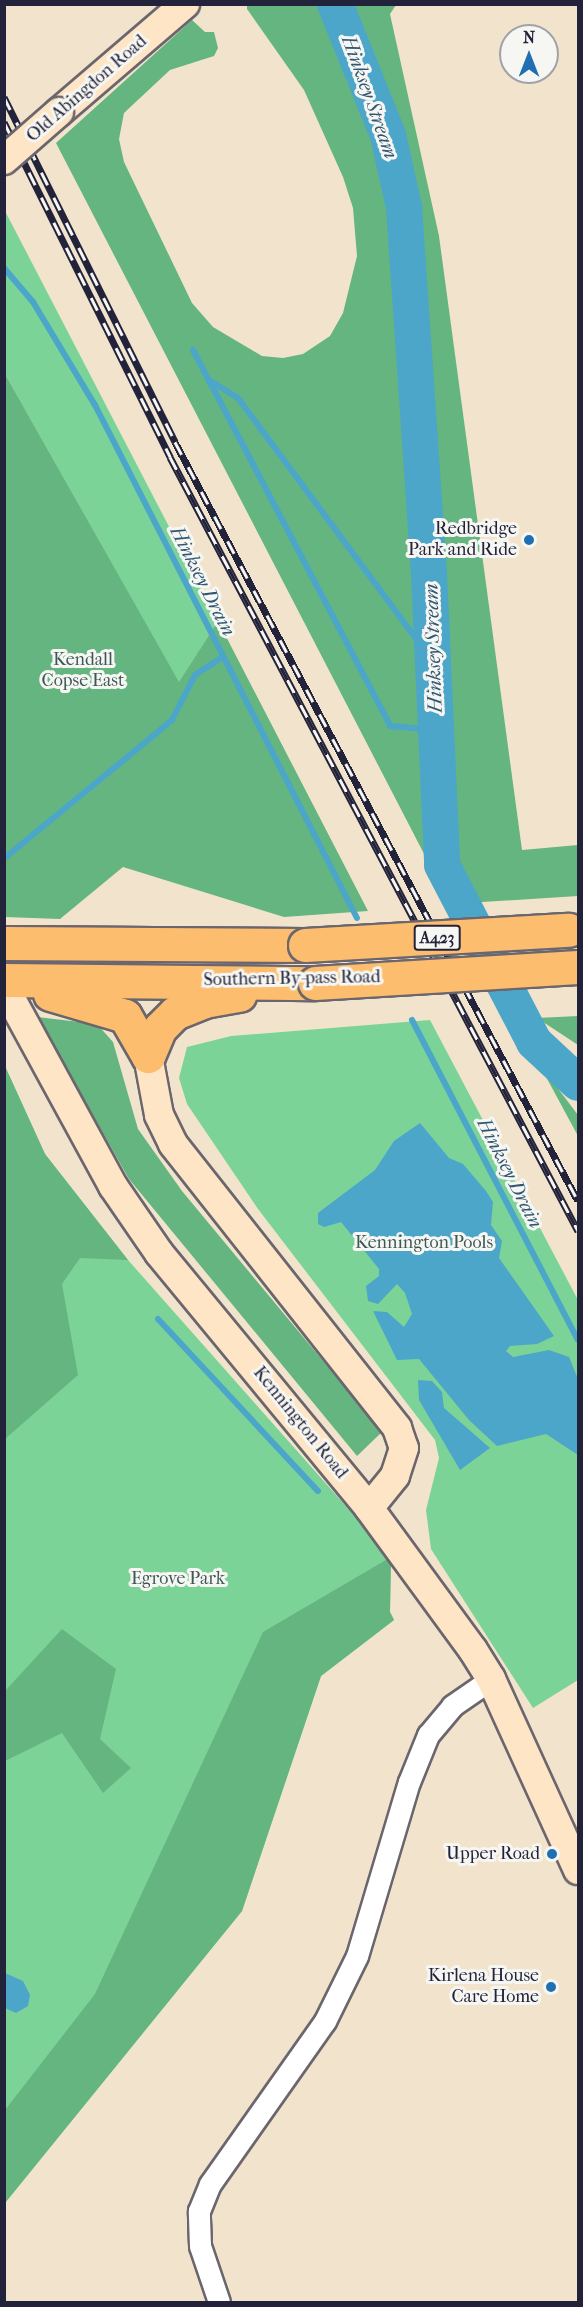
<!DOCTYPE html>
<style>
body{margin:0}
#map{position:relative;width:583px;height:2307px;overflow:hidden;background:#f2e4cc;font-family:"IM FELL French Canon",serif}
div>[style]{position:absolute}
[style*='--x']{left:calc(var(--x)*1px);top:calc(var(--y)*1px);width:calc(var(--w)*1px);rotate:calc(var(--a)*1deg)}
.green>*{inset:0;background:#7cd398}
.forest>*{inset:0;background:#65b580}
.water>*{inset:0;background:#4ba6c9}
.stream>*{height:6px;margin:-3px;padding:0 3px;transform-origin:3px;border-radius:3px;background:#4ba6c9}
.river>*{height:36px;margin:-18px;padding:0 18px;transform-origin:18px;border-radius:18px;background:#4ba6c9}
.roads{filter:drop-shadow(2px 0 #6b666e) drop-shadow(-2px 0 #6b666e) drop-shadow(0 2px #6b666e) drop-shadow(0 -2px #6b666e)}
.street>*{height:21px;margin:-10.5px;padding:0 10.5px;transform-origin:10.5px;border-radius:10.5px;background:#fff}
.secondary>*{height:28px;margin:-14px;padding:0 14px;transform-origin:14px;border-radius:14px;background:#fee5c5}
.highway>*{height:33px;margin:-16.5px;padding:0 16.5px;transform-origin:16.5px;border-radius:16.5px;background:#fcbd6f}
.rail>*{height:7px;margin-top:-3.5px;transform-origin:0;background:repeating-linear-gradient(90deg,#f6f6f2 0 14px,#22223b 0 28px);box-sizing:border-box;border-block:2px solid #22223b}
.bridges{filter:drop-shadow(2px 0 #6b666e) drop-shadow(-2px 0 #6b666e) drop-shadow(0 2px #6b666e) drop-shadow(0 -2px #6b666e)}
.secondary-bridge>*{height:28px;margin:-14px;padding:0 14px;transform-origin:14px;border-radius:14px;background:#fee5c5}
.highway-bridge>*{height:33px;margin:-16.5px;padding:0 16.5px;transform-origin:16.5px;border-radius:16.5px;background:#fcbd6f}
.dots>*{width:16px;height:16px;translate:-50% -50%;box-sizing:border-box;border:3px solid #f6f6f2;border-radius:50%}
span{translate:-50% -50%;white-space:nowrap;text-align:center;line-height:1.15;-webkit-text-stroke:6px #f6f6f2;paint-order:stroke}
.shield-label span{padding:2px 4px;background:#f6f6f2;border:2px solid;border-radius:4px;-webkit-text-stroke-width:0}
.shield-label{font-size:16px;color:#22223b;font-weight:700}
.street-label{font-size:18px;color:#22223b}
.poi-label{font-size:18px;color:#22223b}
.right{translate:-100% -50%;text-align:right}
.park-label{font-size:18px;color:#3d5757}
.water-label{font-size:20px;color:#325774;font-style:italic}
.frame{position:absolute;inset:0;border:6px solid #22223b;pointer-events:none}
.north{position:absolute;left:499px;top:24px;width:60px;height:60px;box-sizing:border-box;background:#f6f6f2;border:2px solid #a1a1a9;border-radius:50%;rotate:0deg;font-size:16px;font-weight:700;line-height:24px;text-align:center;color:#22223b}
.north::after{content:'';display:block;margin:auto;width:21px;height:27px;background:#1f6fb2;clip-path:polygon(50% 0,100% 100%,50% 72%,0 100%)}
</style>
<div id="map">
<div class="green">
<i style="clip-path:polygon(4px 209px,218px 621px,179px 683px,5px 374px)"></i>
<i style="clip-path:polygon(430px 1020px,578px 1300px,578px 1680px,533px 1708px,431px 1549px,426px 1510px,439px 1458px,435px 1440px,258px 1209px,187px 1104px,179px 1078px,187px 1047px,231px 1036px)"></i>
<i style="clip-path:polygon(4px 1064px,45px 1154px,128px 1260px,391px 1557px,390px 1612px,394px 1620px,321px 1676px,242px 1911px,5px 2203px)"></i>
</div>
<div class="forest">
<i style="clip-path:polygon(247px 5px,396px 5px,390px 14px,439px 236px,522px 850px,578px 845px,578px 896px,450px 904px,56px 143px,192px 20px,205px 32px,214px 32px,218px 48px,214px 56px,170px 70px,124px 113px,119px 139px,124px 162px,192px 303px,213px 327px,262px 356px,283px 358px,303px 354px,330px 336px,343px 313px,357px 256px,353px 208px,343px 177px,304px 90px,247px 9px)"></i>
<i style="clip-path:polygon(5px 374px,179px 682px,218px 621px,368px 911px,284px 917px,123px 867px,60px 919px,5px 917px)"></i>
<i style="clip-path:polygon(578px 1016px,578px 1045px,537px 1018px)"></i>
<i style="clip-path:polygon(37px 1017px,97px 1024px,113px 1042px,138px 1129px,182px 1191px,382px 1432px,357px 1456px,129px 1179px)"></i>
<i style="clip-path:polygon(538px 1062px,578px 1115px,578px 1136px)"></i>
<i style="clip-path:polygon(4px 1064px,45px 1154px,128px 1260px,80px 1258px,62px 1284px,78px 1375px,5px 1439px)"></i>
<i style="clip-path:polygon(391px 1557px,390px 1612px,394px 1620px,321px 1676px,242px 1911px,5px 2203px,5px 2110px,95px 1994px,263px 1632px)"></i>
<i style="clip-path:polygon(62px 1629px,116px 1669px,100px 1739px,131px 1768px,103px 1793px,62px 1733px,5px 1761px,5px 1691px)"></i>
</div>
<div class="water">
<i style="clip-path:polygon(420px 1123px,449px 1158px,463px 1164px,486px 1191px,493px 1202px,491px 1225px,502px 1241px,499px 1258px,554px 1336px,537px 1344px,510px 1346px,506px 1351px,513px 1357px,549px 1350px,569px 1357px,578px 1379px,578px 1455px,546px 1434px,497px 1446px,469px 1420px,419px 1359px,397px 1360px,373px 1311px,387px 1312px,404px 1327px,412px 1314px,405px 1293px,397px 1284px,378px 1304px,368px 1301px,366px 1286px,379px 1276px,379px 1269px,341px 1222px,324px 1227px,318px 1224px,318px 1213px,375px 1170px,394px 1141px)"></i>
<i style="clip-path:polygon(418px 1380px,432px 1381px,442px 1392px,444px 1408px,490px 1448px,460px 1470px,419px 1400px)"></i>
<i style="clip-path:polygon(5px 1973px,23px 1981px,30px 1995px,28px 2006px,16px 2013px,5px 2008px)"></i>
</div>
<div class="stream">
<i style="--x:4;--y:268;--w:45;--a:49.5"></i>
<i style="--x:33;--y:302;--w:120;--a:59"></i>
<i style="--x:95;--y:405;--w:576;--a:62.95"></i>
<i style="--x:193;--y:350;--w:424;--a:62.3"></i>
<i style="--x:390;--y:726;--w:46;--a:5"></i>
<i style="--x:209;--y:380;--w:34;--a:32"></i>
<i style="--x:238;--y:398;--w:328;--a:53.5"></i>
<i style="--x:6;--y:857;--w:215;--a:-39.5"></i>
<i style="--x:172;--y:720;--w:51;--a:-62.9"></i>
<i style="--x:195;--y:675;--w:33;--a:-33"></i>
<i style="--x:412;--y:1020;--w:360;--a:62.6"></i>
<i style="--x:158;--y:1319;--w:235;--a:47.1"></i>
</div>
<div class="river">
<i style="--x:335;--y:4;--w:141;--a:68"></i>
<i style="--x:388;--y:135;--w:74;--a:77.5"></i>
<i style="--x:404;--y:207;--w:368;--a:86.1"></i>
<i style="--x:429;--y:574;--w:291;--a:87.4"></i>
<i style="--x:442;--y:865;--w:199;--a:62.5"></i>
<i style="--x:534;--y:1042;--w:60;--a:43"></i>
</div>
<div class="roads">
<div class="street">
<i style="--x:219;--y:2302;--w:59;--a:-108.7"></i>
<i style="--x:200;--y:2246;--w:35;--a:-92"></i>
<i style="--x:199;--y:2211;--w:29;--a:-68"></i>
<i style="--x:210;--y:2184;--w:199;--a:-54.8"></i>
<i style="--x:325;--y:2021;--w:72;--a:-63.8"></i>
<i style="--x:357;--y:1956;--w:182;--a:-73.4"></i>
<i style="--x:409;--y:1782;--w:51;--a:-68"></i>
<i style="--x:428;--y:1735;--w:38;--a:-50"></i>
<i style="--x:452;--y:1706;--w:47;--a:-34.7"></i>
</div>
<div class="secondary">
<i style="--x:59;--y:112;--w:166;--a:-40.6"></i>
<i style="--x:4;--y:986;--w:228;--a:61.4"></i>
<i style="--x:113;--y:1186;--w:81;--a:55.5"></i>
<i style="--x:159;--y:1253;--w:330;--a:50.5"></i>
<i style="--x:369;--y:1508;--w:176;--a:53.8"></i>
<i style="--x:473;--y:1650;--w:34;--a:58"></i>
<i style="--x:491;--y:1679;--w:210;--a:65.5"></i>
<i style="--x:148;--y:1056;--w:60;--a:79.4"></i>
<i style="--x:159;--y:1115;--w:32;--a:64"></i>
<i style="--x:173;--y:1144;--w:362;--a:51.7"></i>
<i style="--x:397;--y:1428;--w:21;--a:71"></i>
<i style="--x:404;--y:1448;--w:29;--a:108"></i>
<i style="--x:395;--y:1476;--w:41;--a:129.1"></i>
</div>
<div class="highway">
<i style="--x:4;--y:943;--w:301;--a:0.4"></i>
<i style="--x:4;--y:980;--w:311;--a:0.6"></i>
<i style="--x:50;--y:994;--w:78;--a:16.3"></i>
<i style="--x:125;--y:1016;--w:46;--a:60.1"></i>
<i style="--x:148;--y:1056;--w:30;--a:-67"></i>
<i style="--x:160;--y:1028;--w:21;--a:-45"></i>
<i style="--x:175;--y:1013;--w:31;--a:-22"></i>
<i style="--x:204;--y:1001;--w:36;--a:-10"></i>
</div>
</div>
<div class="rail">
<i style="--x:4;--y:97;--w:385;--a:63.6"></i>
<i style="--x:175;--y:442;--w:859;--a:62.03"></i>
<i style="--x:4;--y:122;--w:374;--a:63.6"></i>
<i style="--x:170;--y:457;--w:875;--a:62.2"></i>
</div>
<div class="bridges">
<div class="secondary-bridge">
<i style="--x:4;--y:160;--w:73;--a:-41.1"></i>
</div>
<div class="highway-bridge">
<i style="--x:305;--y:945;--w:264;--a:-3.3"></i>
<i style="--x:315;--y:983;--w:263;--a:-3.5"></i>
</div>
</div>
<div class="dots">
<i style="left:529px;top:540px;background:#1f6fb2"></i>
<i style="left:552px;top:1854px;background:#1f6fb2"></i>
<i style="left:551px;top:1987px;background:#1f6fb2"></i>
</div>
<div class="shield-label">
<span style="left:437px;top:938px">A423</span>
</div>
<div class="street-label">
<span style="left:87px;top:89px;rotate:-41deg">Old Abingdon Road</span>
<span style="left:292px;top:979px;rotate:-1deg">Southern By-pass Road</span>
<span style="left:300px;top:1423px;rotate:51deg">Kennington Road</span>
</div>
<div class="poi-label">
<span class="right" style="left:517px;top:540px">Redbridge<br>Park and Ride</span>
<span class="right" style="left:540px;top:1854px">Upper Road</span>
<span class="right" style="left:539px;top:1987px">Kirlena House<br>Care Home</span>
</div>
<div class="park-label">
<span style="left:83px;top:671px">Kendall<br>Copse East</span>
<span style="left:424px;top:1243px">Kennington Pools</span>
<span style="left:178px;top:1579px">Egrove Park</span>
</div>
<div class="water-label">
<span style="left:370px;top:97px;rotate:70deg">Hinksey Stream</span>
<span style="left:203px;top:581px;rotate:63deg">Hinksey Drain</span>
<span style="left:433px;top:648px;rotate:-92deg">Hinksey Stream</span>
<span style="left:510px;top:1173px;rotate:63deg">Hinksey Drain</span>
</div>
<div class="frame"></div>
<div class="north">N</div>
</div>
